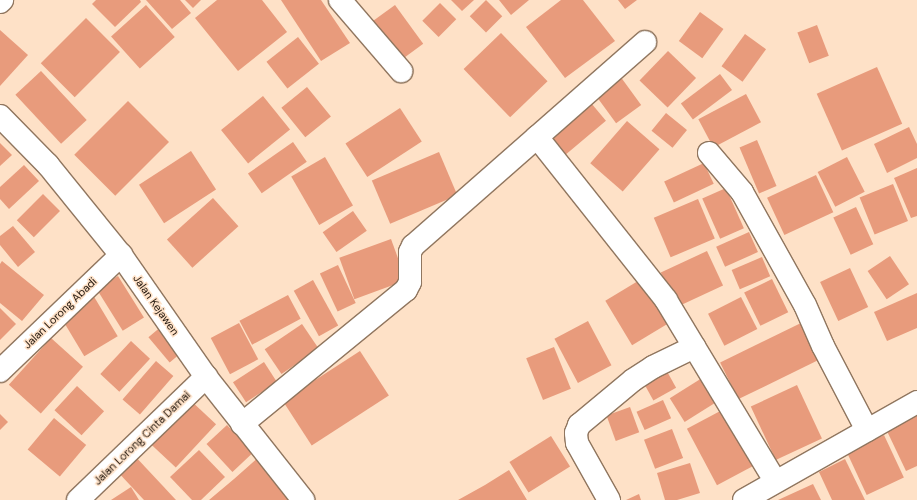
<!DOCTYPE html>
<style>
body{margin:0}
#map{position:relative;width:917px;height:500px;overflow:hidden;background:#fee1c7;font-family:"DM Sans",sans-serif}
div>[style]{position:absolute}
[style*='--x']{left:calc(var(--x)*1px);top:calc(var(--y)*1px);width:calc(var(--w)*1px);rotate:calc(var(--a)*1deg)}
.building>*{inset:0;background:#e89b7c;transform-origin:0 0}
.roads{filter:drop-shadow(1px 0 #90765f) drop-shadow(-1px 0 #90765f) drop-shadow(0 1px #90765f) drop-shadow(0 -1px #90765f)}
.street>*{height:22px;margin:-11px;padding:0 11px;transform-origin:11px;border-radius:11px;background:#fff}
.secondary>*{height:22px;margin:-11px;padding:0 11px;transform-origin:11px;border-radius:11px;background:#fff}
span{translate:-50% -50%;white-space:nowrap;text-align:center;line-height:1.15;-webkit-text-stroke:3px #fee1c7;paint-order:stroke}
.street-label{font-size:11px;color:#23180f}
</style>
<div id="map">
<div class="building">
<i style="clip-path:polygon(96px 0,140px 0,141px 2px,115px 27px,92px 4px)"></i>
<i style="clip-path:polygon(146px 0,180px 0,191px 13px,172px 29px)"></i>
<i style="clip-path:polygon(185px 0,201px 0,193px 8px)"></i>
<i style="clip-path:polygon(217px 0,262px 0,287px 32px,238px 71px,195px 18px)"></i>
<i style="clip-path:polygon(281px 0,321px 0,350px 43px,321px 61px)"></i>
<i style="clip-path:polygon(451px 0,474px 0,462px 11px)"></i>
<i style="left:486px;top:0;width:23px;height:23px;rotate:45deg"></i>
<i style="clip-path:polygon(499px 0,529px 0,511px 15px)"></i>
<i style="clip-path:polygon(561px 0,583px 0,615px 41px,565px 78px,526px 27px)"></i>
<i style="clip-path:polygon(618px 0,637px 0,625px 9px)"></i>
<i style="left:440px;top:3px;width:23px;height:25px;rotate:45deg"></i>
<i style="left:146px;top:5px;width:43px;height:47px;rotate:48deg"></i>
<i style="left:395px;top:5px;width:48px;height:29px;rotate:54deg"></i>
<i style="left:700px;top:12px;width:29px;height:36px;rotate:36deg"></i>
<i style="left:86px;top:18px;width:48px;height:64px;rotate:45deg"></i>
<i style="left:817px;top:25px;width:33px;height:21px;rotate:69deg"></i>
<i style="clip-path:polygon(0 30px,28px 55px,0 86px)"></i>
<i style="left:501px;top:33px;width:67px;height:52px;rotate:46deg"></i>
<i style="left:745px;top:34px;width:26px;height:40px;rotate:36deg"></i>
<i style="left:298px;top:37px;width:34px;height:40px;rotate:52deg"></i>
<i style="left:668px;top:51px;width:39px;height:41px;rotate:44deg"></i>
<i style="left:877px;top:67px;width:62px;height:66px;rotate:66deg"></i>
<i style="left:41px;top:71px;width:67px;height:35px;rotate:47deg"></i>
<i style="left:720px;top:74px;width:20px;height:49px;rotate:53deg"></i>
<i style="left:620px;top:76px;width:36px;height:31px;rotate:54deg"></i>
<i style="left:307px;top:87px;width:38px;height:33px;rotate:51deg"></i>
<i style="left:746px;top:94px;width:32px;height:54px;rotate:62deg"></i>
<i style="left:263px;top:96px;width:43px;height:54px;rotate:51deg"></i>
<i style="left:586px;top:97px;width:31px;height:54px;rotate:50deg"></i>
<i style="left:128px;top:101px;width:58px;height:76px;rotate:45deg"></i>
<i style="left:400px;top:108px;width:40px;height:65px;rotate:57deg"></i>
<i style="left:666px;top:113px;width:27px;height:23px;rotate:39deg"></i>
<i style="left:627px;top:121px;width:43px;height:56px;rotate:41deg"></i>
<i style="clip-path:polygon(909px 127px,917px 144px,917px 158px,887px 173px,874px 144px)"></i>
<i style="left:757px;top:140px;width:50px;height:19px;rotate:67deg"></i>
<i style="left:293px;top:142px;width:24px;height:55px;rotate:55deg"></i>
<i style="clip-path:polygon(0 143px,12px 155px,0 166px)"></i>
<i style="left:191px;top:151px;width:46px;height:62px;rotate:57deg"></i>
<i style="left:439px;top:152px;width:47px;height:73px;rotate:67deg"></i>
<i style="left:325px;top:157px;width:56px;height:39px;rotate:60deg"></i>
<i style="left:847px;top:157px;width:39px;height:33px;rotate:63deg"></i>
<i style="left:704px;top:163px;width:23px;height:44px;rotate:65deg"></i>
<i style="clip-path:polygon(24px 165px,39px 181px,9px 209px,0 199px,0 187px)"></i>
<i style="clip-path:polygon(917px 168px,917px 216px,911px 218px,894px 178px)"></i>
<i style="left:816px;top:175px;width:41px;height:54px;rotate:65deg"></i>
<i style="left:893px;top:184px;width:40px;height:36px;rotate:68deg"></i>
<i style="left:726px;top:188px;width:44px;height:26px;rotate:66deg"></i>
<i style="left:43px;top:194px;width:24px;height:37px;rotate:45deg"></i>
<i style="left:213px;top:198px;width:38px;height:62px;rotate:48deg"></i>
<i style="left:698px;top:199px;width:43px;height:48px;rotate:67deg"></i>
<i style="left:856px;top:207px;width:41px;height:25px;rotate:65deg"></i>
<i style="left:353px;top:211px;width:24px;height:37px;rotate:55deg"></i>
<i style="clip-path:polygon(13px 226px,35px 252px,18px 267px,0 245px,0 236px)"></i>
<i style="left:749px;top:232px;width:22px;height:36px;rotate:66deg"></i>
<i style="left:391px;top:239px;width:44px;height:55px;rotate:70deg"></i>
<i style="left:707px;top:251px;width:38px;height:51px;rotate:65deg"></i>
<i style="left:890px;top:256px;width:34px;height:27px;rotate:56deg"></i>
<i style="left:762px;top:257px;width:21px;height:33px;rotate:67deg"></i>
<i style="clip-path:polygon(2px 261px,44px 295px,22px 321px,0 303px,0 264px)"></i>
<i style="left:338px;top:265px;width:42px;height:20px;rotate:65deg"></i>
<i style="left:850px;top:268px;width:43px;height:33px;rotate:65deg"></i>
<i style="left:118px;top:276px;width:49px;height:25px;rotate:58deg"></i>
<i style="left:643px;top:278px;width:52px;height:44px;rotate:59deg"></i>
<i style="left:772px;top:279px;width:37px;height:31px;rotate:64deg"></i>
<i style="left:313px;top:280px;width:52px;height:22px;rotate:61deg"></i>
<i style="clip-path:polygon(917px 293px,917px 328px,887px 341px,874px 312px)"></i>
<i style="left:93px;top:295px;width:48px;height:39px;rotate:59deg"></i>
<i style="left:288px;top:295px;width:27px;height:55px;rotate:62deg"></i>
<i style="left:741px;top:297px;width:36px;height:37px;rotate:63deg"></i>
<i style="clip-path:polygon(0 308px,16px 324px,0 340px)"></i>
<i style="left:588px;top:321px;width:50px;height:38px;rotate:62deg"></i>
<i style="left:239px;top:323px;width:41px;height:32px;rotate:62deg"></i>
<i style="left:801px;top:323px;width:41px;height:90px;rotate:64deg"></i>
<i style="left:302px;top:324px;width:30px;height:45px;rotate:56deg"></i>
<i style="left:163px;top:325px;width:33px;height:19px;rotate:50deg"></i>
<i style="left:51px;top:338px;width:43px;height:63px;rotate:42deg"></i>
<i style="left:131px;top:341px;width:26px;height:45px;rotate:43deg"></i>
<i style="left:554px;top:347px;width:45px;height:30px;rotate:68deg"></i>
<i style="left:360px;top:351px;width:53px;height:92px;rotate:57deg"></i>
<i style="left:156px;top:361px;width:23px;height:51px;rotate:41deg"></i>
<i style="left:264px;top:362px;width:24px;height:37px;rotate:57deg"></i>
<i style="left:664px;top:366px;width:25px;height:26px;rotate:61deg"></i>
<i style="left:702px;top:378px;width:28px;height:38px;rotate:58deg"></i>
<i style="left:797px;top:385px;width:59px;height:51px;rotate:65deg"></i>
<i style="left:77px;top:386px;width:37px;height:33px;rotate:43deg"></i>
<i style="left:189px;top:399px;width:37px;height:59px;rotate:43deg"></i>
<i style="left:663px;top:400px;width:20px;height:29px;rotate:66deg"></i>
<i style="left:630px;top:407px;width:27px;height:25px;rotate:70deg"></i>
<i style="left:724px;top:409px;width:64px;height:42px;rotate:62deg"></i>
<i style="clip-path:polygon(0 414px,8px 422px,0 430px)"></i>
<i style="clip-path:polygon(917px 414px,917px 466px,906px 471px,886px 429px)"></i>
<i style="left:54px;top:418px;width:42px;height:41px;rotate:40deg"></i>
<i style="left:227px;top:425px;width:38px;height:28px;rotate:47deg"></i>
<i style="left:672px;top:429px;width:31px;height:30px;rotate:69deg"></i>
<i style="left:884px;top:435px;width:47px;height:41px;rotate:65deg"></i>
<i style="left:551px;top:436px;width:36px;height:49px;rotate:58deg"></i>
<i style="clip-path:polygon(199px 450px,225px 477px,201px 500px,192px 500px,170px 477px)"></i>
<i style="clip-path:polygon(133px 454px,176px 500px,144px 500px,116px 470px)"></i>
<i style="clip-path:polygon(261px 455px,293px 500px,209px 500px,234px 479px)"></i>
<i style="clip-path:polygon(845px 459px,865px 500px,832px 500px,819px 472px)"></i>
<i style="clip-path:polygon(690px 463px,700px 493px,677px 500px,665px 500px,657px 473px)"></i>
<i style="clip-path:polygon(509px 470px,527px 500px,458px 500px,485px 485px)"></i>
<i style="clip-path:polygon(813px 484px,821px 500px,778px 500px)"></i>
<i style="clip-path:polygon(131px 487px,139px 500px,111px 500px)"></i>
<i style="clip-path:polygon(639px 494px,641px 500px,626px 500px)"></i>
</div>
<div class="roads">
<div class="street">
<i style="--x:340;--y:0;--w:94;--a:49.3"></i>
<i style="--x:537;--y:137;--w:208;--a:51.6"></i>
<i style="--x:666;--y:300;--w:211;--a:58.9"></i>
<i style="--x:709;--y:153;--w:51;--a:49.8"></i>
<i style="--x:742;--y:192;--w:129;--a:60.9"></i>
<i style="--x:805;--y:305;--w:45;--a:66.3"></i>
<i style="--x:823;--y:346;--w:95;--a:62.4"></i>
<i style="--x:0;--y:371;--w:168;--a:-43.8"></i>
<i style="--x:242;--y:424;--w:212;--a:-39.3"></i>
<i style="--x:406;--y:290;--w:9;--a:-63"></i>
<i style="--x:410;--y:282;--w:30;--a:-90"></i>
<i style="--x:410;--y:252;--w:7;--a:-63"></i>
<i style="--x:413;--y:246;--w:309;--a:-41.3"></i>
<i style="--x:78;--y:500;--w:178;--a:-43.9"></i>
<i style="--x:609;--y:500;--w:65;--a:-119.3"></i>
<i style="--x:577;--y:443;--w:10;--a:-96"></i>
<i style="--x:576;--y:433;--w:9;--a:-69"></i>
<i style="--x:579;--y:425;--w:70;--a:-39.8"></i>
<i style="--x:633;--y:380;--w:24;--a:-33"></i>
<i style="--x:653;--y:367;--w:46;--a:-26"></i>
<i style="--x:744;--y:500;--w:199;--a:-29.5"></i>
</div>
<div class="secondary">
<i style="--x:0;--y:2;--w:3;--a:-45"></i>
<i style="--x:0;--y:116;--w:69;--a:45.6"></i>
<i style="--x:48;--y:165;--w:116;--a:51"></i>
<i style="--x:121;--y:255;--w:149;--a:55.1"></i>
<i style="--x:206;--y:377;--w:157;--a:51.7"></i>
</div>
</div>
<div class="street-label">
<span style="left:156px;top:305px;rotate:55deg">Jalan Kejawen</span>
<span style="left:60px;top:313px;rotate:-44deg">Jalan Lorong Abadi</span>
<span style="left:142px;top:438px;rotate:-44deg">Jalan Lorong Cinta Damai</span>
</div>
</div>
